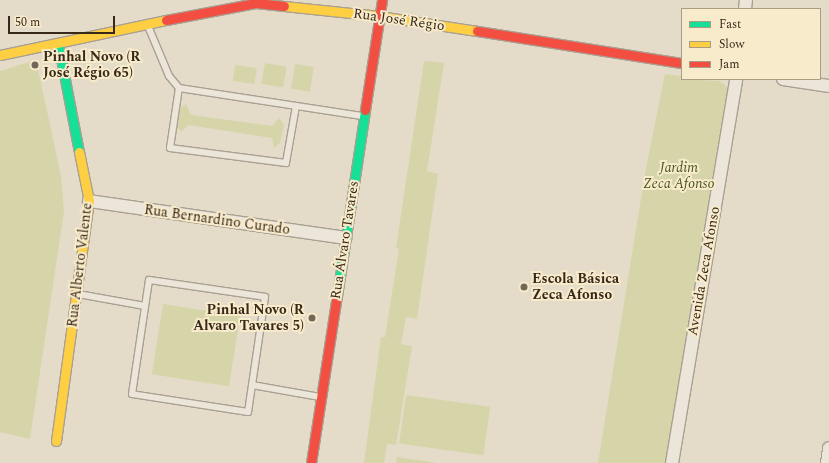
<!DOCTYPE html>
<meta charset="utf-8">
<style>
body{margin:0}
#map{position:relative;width:829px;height:463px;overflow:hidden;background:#e4dcc8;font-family:Spectral,serif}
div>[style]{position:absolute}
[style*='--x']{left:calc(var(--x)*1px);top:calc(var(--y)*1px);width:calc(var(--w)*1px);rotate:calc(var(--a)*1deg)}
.green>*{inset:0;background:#d5d5a9;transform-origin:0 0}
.roads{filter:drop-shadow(1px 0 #a9a092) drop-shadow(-1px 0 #a9a092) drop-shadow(0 1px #a9a092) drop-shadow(0 -1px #a9a092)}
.lane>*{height:6px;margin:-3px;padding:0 3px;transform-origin:3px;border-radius:3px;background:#ece6da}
.street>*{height:12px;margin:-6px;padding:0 6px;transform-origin:6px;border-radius:6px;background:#ece6da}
.fast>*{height:9px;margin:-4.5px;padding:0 4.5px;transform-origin:4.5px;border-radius:4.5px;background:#16e098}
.slow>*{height:9px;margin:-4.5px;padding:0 4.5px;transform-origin:4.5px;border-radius:4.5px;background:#ffcf43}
.jam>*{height:9px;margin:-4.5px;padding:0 4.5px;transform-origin:4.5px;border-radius:4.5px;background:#f24e42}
.dots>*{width:11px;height:11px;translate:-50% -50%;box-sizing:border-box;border:2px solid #f8ebcb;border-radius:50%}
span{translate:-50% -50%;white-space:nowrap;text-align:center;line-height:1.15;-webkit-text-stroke:4px #f8ebcb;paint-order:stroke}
.street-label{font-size:14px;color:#37281a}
.poi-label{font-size:14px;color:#37281a;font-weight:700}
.left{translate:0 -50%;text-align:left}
.right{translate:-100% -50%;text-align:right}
.park-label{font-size:14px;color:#47551f;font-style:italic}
.legend{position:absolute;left:681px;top:8px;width:140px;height:72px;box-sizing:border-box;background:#f8ebcb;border:1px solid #ab9d84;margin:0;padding:5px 7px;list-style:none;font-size:12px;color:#37281a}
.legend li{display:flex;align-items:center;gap:8px;height:20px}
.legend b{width:20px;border:1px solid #ab9d84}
.scale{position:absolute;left:8px;top:16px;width:107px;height:18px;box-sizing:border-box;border:2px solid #37281a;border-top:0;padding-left:5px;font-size:12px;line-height:14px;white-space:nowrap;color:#37281a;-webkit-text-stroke:3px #f8ebcb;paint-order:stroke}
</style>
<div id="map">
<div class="green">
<i style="clip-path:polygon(36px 60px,61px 176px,64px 211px,30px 439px,0 432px,0 71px)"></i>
<i style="clip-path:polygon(424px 61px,444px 63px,427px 171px,438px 174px,417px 319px,406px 317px,401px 344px,412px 346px,396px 445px,387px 444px,384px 463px,364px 463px,381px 337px,385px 337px,399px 249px,396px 248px)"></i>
<i style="left:265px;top:63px;width:22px;height:21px;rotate:10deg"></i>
<i style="left:295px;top:64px;width:19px;height:25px;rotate:9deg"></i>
<i style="left:235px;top:65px;width:22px;height:16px;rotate:8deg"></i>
<i style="clip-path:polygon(665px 74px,682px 76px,682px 79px,719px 81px,728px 87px,666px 463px,598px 463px,646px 168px)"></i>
<i style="clip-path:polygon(186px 104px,191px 115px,272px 126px,279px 118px,284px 125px,280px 143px,274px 148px,272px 138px,188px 125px,181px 132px,177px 127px,180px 108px)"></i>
<i style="left:163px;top:304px;width:78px;height:71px;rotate:9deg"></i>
<i style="left:406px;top:395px;width:85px;height:49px;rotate:8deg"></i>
<i style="clip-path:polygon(397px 457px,437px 463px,396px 463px)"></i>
</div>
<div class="roads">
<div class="lane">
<i style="--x:148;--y:26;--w:54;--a:67.2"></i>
<i style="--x:169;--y:76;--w:16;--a:50"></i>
<i style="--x:296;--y:106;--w:58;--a:100"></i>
<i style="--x:286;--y:163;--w:117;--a:-172.6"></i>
<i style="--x:170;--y:148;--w:61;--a:-81.5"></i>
<i style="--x:179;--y:88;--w:185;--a:8.7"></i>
<i style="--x:149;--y:280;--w:117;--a:8.3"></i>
<i style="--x:265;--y:297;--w:116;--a:98.4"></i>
<i style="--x:248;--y:412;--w:117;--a:-171.2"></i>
<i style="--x:132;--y:394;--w:115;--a:-81.5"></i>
<i style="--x:78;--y:294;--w:68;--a:10.2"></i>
<i style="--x:252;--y:385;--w:69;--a:10"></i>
</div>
<div class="street">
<i style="--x:745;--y:9;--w:9;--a:-84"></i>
<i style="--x:783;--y:79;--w:47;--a:8.7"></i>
<i style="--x:89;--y:201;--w:259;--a:8.2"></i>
<i style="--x:672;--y:463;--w:389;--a:-80.5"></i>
<i style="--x:827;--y:463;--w:15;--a:-82"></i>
</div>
<div class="fast">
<i style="--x:58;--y:43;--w:111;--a:79.1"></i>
<i style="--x:337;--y:296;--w:188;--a:-81.4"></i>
</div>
<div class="slow">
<i style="--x:284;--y:6;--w:96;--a:6"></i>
<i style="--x:379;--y:16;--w:99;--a:8.7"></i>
<i style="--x:0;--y:55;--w:170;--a:-11.9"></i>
<i style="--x:56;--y:441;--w:242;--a:-82.2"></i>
<i style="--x:89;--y:201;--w:50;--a:-101.5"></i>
</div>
<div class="jam">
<i style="--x:166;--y:20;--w:92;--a:-10.7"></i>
<i style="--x:256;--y:3;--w:28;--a:6"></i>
<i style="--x:477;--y:31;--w:207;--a:8.9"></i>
<i style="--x:365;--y:110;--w:111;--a:-81.2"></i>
<i style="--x:311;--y:463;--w:169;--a:-81.2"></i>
</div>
</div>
<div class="dots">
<i style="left:35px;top:65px;background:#746757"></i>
<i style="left:524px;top:287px;background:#746757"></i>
<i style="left:312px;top:318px;background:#746757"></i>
</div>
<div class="street-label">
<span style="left:399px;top:20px;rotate:8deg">Rua José Régio</span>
<span style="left:217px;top:220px;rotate:8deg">Rua Bernardino Curado</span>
<span style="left:345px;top:240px;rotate:-81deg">Rua Álvaro Tavares</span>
<span style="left:80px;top:265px;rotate:-83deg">Rua Alberto Valente</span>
<span style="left:704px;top:271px;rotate:-80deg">Avenida Zeca Afonso</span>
</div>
<div class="poi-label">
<span class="left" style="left:43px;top:65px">Pinhal Novo (R<br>José Régio 65)</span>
<span class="left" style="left:532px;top:287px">Escola Básica<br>Zeca Afonso</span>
<span class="right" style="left:304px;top:318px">Pinhal Novo (R<br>Alvaro Tavares 5)</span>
</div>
<div class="park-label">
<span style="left:679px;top:176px">Jardim<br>Zeca Afonso</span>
</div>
<ul class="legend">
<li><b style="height:5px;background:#16e098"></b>Fast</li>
<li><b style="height:5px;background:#ffcf43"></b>Slow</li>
<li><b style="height:5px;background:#f24e42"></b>Jam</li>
</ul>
<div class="scale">50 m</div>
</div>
